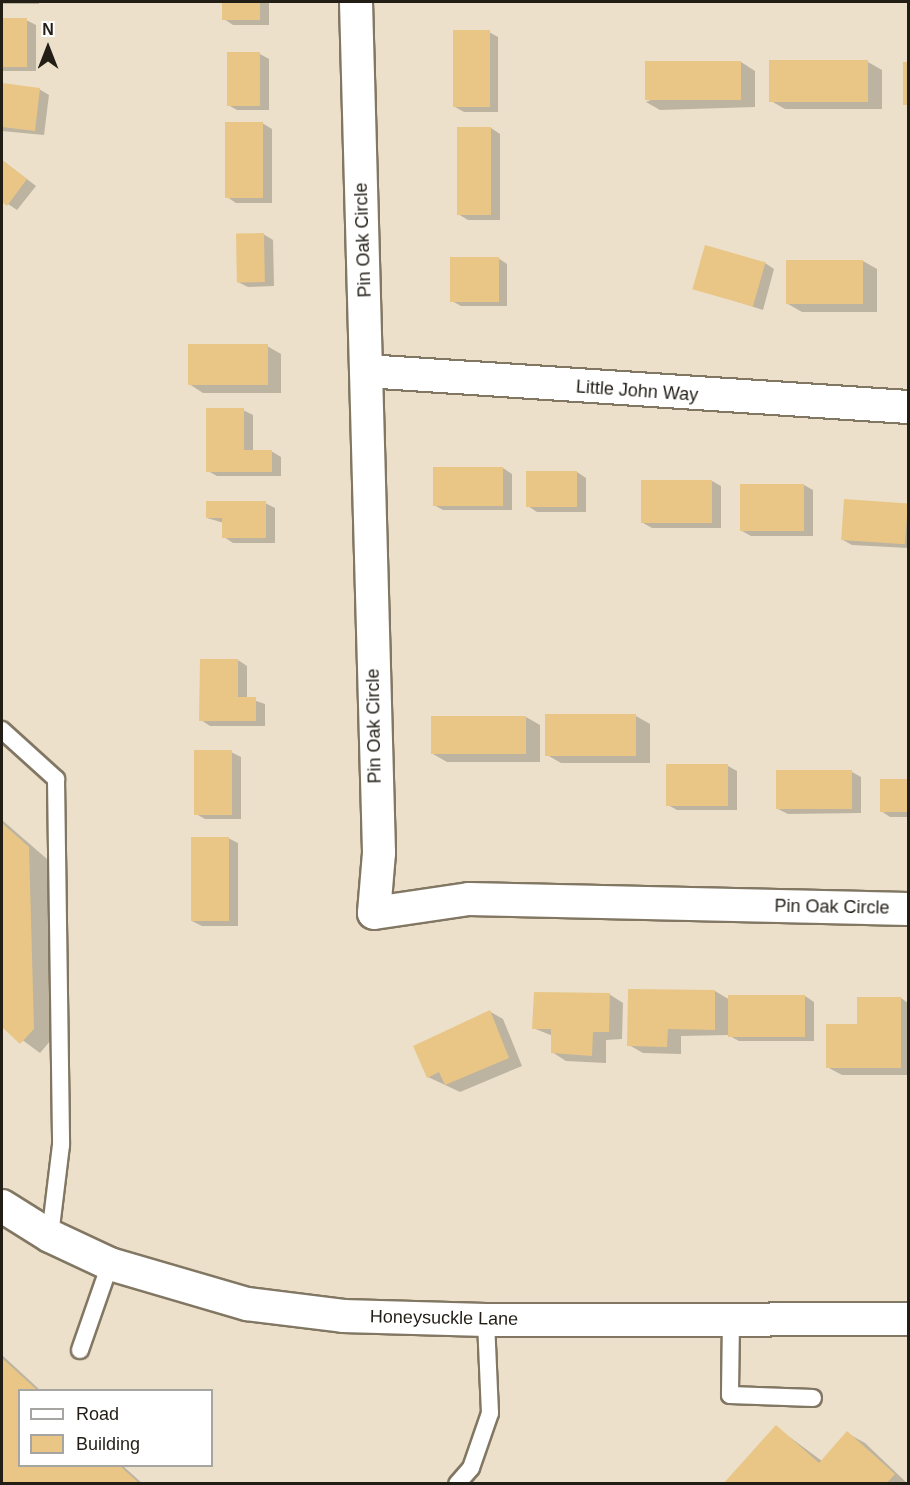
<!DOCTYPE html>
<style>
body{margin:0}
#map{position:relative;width:910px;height:1485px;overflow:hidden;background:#ece0ca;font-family:Arial,sans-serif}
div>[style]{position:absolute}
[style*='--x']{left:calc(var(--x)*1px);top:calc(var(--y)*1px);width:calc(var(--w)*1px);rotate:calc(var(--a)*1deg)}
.shadow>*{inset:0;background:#0003;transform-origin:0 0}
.building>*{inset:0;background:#e9c685;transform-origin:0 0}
.roads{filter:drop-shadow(2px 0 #827763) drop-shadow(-2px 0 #827763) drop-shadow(0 2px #827763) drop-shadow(0 -2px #827763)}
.service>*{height:16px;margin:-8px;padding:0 8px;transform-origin:8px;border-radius:8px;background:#fff}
.minor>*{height:32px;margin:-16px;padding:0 16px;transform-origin:16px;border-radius:16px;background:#fff}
span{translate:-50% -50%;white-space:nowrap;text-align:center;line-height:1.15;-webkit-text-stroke:5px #fff;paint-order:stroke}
.street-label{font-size:18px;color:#221e16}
.frame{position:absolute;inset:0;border:3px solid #221e16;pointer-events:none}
.legend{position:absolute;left:18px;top:1389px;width:195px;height:78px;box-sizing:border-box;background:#fff;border:2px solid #a7a5a2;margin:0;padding:8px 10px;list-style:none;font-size:18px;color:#221e16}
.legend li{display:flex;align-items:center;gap:12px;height:30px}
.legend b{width:30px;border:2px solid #a7a5a2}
.north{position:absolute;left:18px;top:18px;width:60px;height:60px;-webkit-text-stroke:4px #fff;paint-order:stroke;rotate:0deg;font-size:16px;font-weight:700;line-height:24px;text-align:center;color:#221e16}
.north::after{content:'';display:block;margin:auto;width:21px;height:27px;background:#221e16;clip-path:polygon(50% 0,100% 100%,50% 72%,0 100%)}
</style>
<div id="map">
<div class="shadow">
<i style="left:2px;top:2px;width:37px;height:2px"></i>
<i style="clip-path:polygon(224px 2px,269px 2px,269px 25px,233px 25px,224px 19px)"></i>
<i style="clip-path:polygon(2px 20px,26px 20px,36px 25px,36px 71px,2px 71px)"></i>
<i style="clip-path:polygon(489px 32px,498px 37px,498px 112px,464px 112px,455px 107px)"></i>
<i style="clip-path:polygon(228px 54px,260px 54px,269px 59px,269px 110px,237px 110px,228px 105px)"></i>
<i style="clip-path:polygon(741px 62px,755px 71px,755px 107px,660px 110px,646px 102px)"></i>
<i style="clip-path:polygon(868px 62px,882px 70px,882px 109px,785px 109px,771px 101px)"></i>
<i style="left:905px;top:63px;width:3px;height:41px"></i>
<i style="clip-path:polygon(2px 85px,39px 89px,49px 95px,44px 135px,2px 131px)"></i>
<i style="clip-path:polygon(262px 123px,272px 129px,272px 203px,236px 203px,227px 197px)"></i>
<i style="clip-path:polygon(491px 128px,500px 134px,500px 220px,468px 220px,458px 214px)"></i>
<i style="clip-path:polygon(2px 160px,36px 186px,17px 210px,2px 200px)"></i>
<i style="clip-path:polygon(263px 234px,273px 240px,274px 286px,248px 287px,238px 282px)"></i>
<i style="clip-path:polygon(498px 258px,507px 264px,507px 306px,461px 306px,452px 301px)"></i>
<i style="clip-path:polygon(863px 261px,877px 269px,877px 312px,802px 312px,788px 304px)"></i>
<i style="clip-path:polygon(765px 263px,774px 269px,763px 310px,695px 288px)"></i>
<i style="clip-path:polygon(267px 346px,281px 354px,281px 393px,203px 393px,189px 384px)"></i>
<i style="clip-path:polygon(243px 410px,253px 415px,253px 451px,271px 451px,281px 457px,281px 476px,217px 476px,208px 471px)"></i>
<i style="clip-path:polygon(503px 468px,512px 474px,512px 510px,443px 510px,434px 505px)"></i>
<i style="clip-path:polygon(528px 472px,577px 472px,586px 478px,586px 512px,537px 512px,528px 506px)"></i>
<i style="clip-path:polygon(712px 481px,721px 486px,721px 528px,652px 528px,643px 523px)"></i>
<i style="clip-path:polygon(804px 485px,813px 490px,813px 536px,751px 536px,742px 531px)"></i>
<i style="clip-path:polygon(845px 501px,908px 504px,908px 548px,852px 545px,843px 540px)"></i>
<i style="clip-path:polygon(265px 503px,275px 508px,275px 543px,233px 543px,224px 537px,224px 523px,207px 518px)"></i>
<i style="clip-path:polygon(238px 660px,247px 666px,247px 698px,265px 704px,265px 726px,210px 726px,201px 720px)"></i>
<i style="clip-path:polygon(636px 716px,650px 724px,650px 763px,561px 763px,547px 755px)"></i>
<i style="clip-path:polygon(433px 717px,526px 717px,540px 725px,540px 762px,447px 762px,433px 754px)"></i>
<i style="clip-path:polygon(231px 752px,241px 757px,241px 819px,205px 819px,196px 814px)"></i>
<i style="clip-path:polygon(728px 766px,737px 771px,737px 810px,677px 810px,668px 805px)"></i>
<i style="clip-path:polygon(777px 772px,852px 772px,861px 777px,861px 813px,788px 814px,778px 809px)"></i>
<i style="clip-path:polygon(881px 780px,908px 780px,908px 817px,890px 817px,881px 811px)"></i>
<i style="clip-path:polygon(2px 820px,47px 859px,51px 1040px,40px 1053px,2px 1025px)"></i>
<i style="clip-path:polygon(228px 838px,238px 843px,238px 926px,202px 926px,192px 921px)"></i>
<i style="clip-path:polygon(715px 991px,730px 1000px,805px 996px,814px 1002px,814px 1041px,739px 1041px,728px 1035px,681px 1036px,681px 1054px,643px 1053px,629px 1045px)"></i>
<i style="clip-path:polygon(609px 994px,623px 1003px,622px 1039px,606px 1040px,606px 1063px,566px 1061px,552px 1052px,553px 1036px,533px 1028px)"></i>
<i style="clip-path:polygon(901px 998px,908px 1003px,908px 1075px,842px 1075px,827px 1067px)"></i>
<i style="clip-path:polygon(489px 1011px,503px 1019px,522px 1066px,460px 1092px,428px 1077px)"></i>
<i style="clip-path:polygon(2px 1355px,40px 1390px,20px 1390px,20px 1466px,123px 1466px,143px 1484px,2px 1484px)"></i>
<i style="clip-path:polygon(776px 1427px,822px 1461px,847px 1433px,865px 1443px,908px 1484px,725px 1484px)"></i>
</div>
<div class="building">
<i style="left:222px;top:2px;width:38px;height:18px"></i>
<i style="left:2px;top:18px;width:25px;height:49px"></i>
<i style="left:453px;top:30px;width:37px;height:77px"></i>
<i style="left:227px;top:52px;width:33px;height:54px"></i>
<i style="left:769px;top:60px;width:99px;height:42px"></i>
<i style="left:741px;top:61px;width:39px;height:96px;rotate:90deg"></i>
<i style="left:903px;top:62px;width:5px;height:43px"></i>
<i style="clip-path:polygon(2px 83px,40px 88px,35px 131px,2px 127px)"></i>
<i style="left:225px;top:122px;width:38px;height:76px"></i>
<i style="left:457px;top:127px;width:34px;height:88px"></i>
<i style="clip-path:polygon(2px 160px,27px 179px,7px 206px,2px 202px)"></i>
<i style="left:264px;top:233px;width:49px;height:28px;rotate:89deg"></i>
<i style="left:705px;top:245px;width:63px;height:46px;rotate:16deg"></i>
<i style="left:450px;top:257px;width:49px;height:45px"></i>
<i style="left:786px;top:260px;width:77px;height:44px"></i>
<i style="left:188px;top:344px;width:80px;height:41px"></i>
<i style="clip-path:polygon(206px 408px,244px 408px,244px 450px,272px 450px,272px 472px,206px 472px)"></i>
<i style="left:433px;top:467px;width:70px;height:39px"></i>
<i style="left:526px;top:471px;width:51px;height:36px"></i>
<i style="left:641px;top:480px;width:71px;height:43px"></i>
<i style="left:740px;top:484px;width:64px;height:47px"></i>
<i style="left:844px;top:499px;width:64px;height:41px;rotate:4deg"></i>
<i style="clip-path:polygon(206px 501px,266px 501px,266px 538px,222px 538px,222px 518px,206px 518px)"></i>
<i style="clip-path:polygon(200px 659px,238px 659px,238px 697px,256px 697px,256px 721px,199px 721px)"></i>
<i style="left:545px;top:714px;width:91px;height:42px"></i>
<i style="left:431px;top:716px;width:95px;height:38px"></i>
<i style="left:194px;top:750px;width:38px;height:65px"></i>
<i style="left:666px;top:764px;width:62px;height:42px"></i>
<i style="left:852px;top:770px;width:39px;height:76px;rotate:90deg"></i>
<i style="left:880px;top:779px;width:28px;height:33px"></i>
<i style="clip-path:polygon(2px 823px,29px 847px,34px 1029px,20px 1044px,2px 1027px)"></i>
<i style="left:191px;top:837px;width:38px;height:84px"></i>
<i style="clip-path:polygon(628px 989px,715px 990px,715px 1030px,668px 1029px,667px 1047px,627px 1046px)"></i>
<i style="clip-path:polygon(534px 992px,610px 993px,609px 1032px,593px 1032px,592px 1056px,551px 1053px,551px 1029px,532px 1029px)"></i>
<i style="left:728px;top:995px;width:77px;height:42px"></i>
<i style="clip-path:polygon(857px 997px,901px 997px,901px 1068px,826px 1068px,826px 1024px,857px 1024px)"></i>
<i style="clip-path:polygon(490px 1010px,509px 1058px,445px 1085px,439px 1072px,427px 1078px,413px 1046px)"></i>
<i style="clip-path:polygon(2px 1358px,37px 1390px,20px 1390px,20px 1466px,120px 1466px,140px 1484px,2px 1484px)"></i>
<i style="clip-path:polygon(776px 1425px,819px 1463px,847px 1431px,895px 1474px,886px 1484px,723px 1484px)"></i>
</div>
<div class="roads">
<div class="service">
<i style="--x:2;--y:730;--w:73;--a:42.2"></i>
<i style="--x:56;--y:779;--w:366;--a:89.2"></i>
<i style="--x:61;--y:1145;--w:92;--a:96.9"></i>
<i style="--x:731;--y:1320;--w:75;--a:90.8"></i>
<i style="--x:730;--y:1395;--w:83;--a:2.1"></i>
<i style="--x:80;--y:1350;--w:91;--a:-70.8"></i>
<i style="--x:457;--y:1484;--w:21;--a:-49"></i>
<i style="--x:471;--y:1468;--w:58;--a:-70.9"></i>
<i style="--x:490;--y:1413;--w:93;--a:-92.5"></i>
</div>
<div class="minor">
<i style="--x:356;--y:2;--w:851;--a:88.45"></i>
<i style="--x:379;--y:853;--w:60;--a:94.8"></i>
<i style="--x:374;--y:913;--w:96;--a:-8.4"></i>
<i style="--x:469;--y:899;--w:439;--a:1.3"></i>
<i style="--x:366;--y:371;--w:543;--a:3.8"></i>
<i style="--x:2;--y:1206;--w:57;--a:32"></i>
<i style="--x:50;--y:1236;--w:66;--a:25"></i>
<i style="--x:110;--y:1264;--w:143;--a:16.3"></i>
<i style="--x:247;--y:1304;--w:97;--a:7.1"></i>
<i style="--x:343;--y:1316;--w:143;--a:1.6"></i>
<i style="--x:486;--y:1320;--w:422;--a:-0.1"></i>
</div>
</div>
<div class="street-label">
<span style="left:363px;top:240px;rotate:-92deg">Pin Oak Circle</span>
<span style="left:637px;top:391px;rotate:4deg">Little John Way</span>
<span style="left:374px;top:726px;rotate:-91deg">Pin Oak Circle</span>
<span style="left:832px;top:907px;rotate:1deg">Pin Oak Circle</span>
<span style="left:444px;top:1318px;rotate:1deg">Honeysuckle Lane</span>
</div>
<div class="frame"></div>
<ul class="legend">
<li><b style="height:8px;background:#fff"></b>Road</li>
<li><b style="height:16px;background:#e9c685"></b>Building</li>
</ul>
<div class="north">N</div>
</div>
